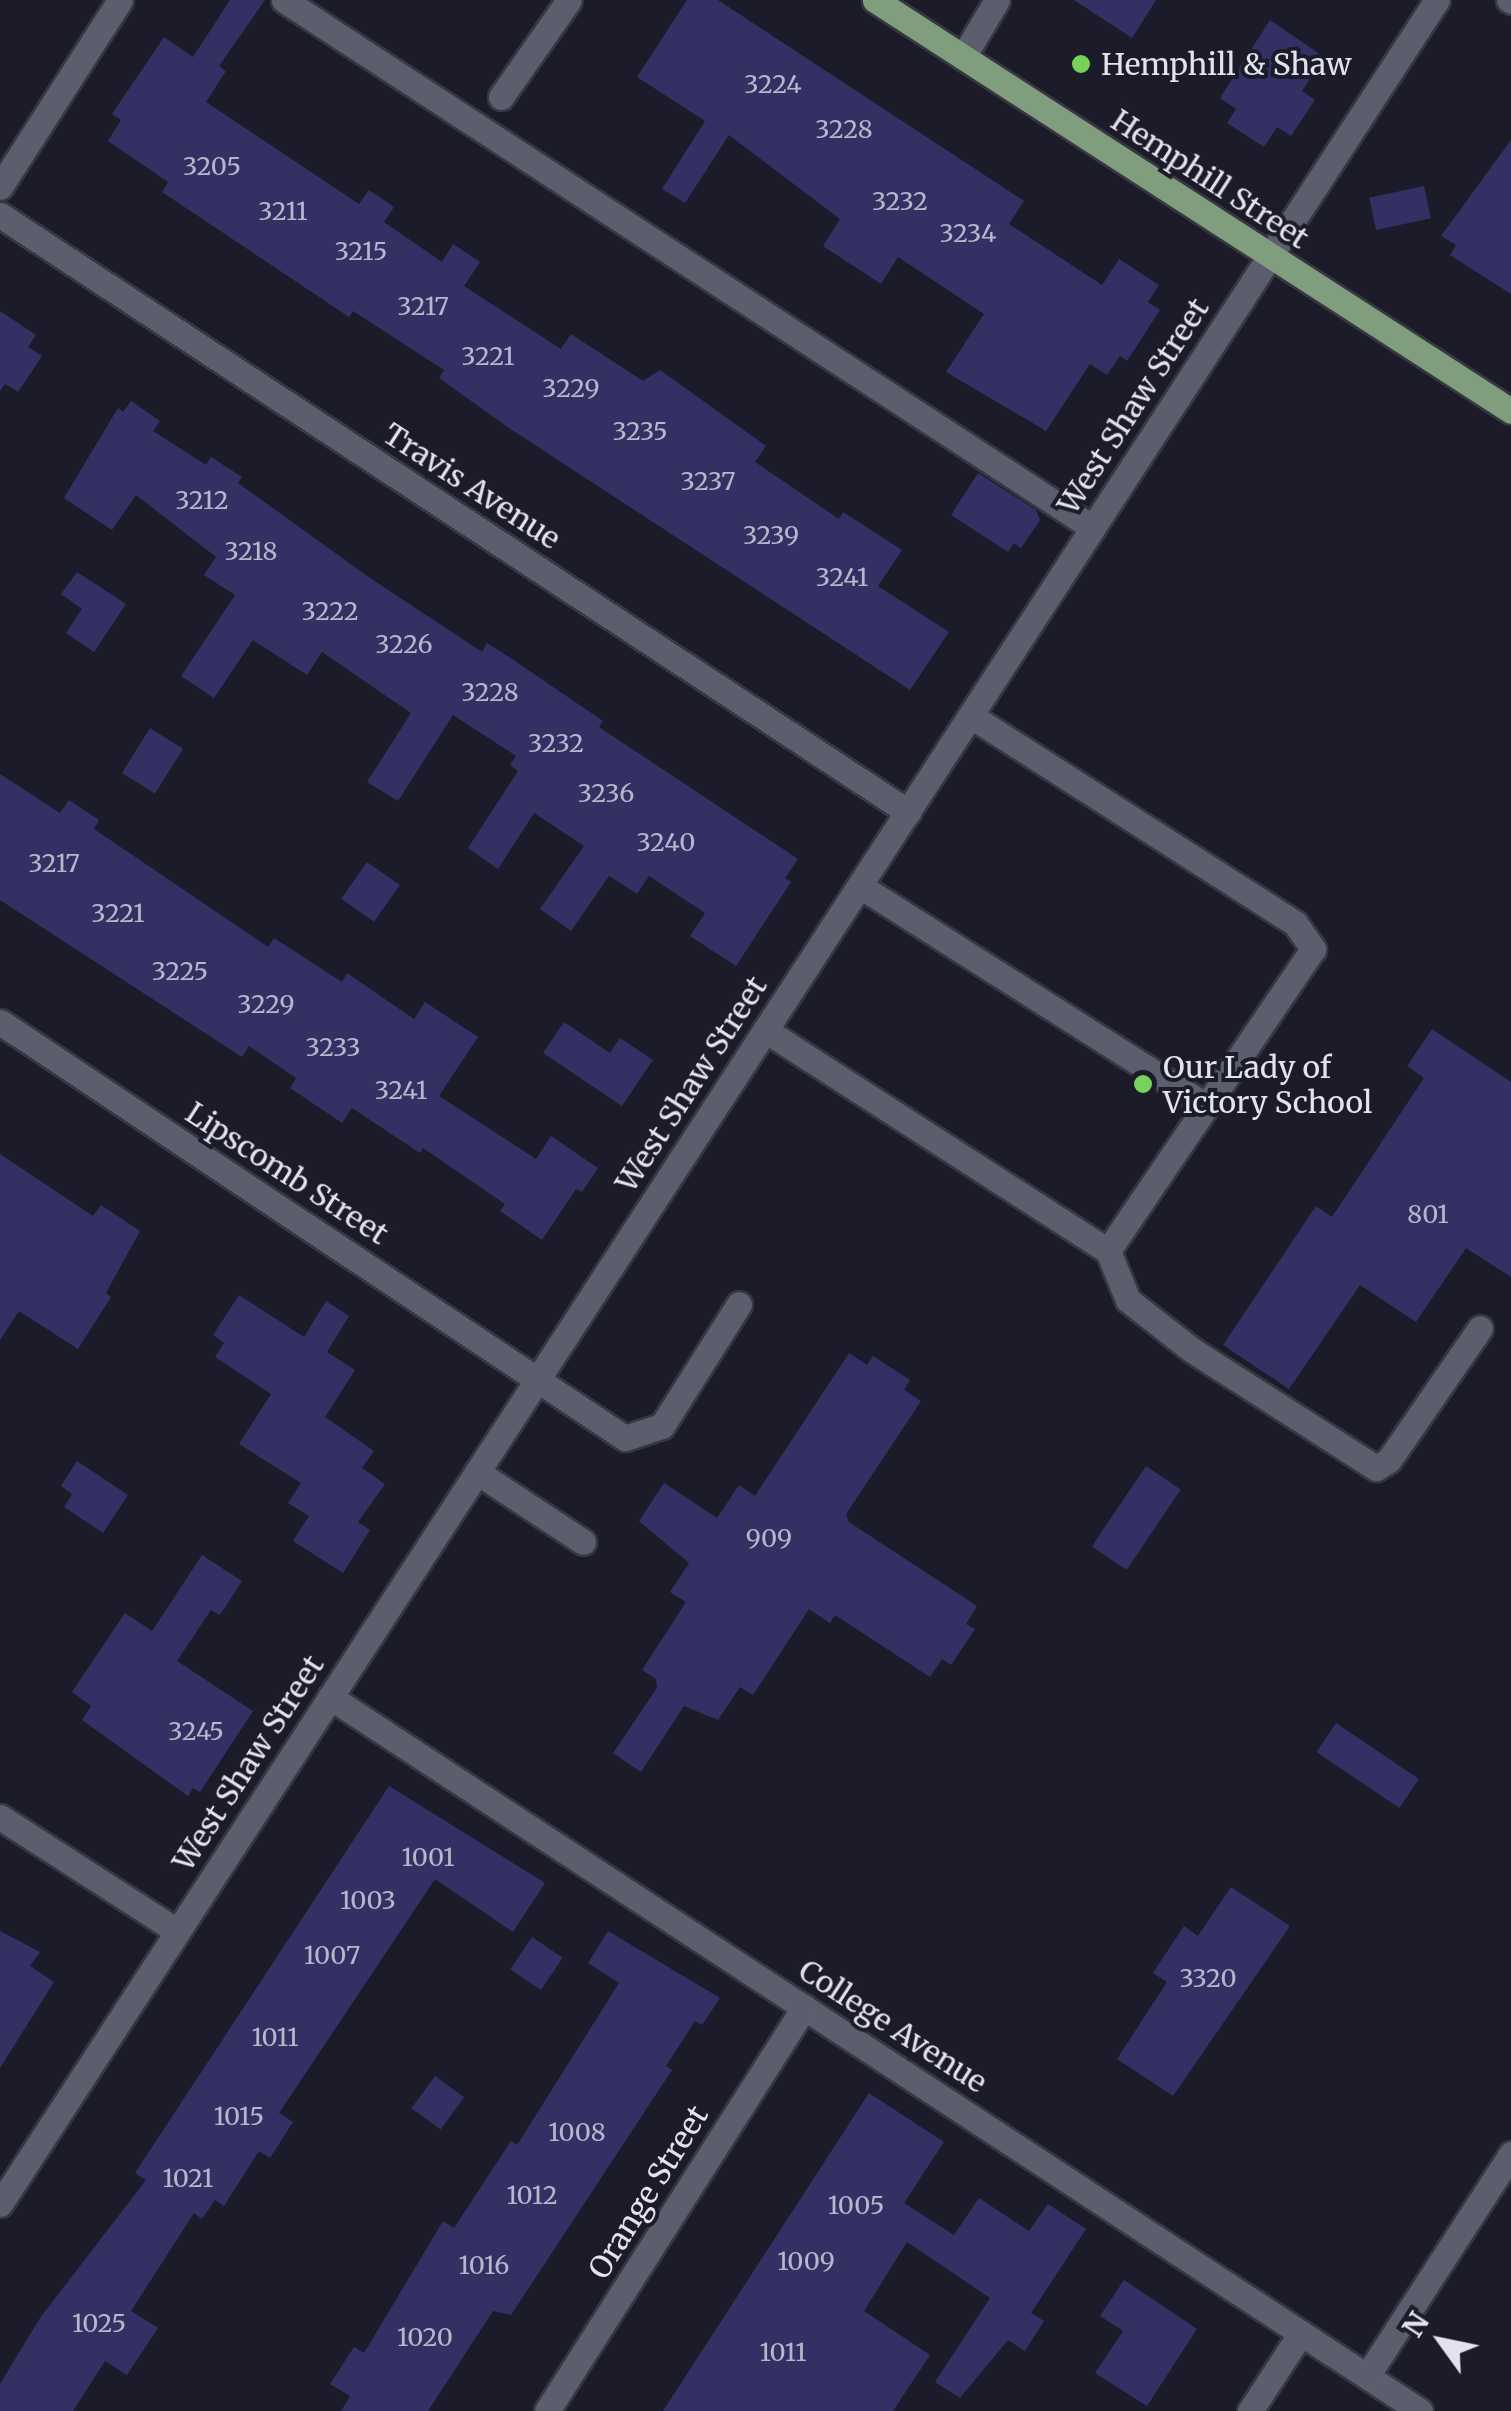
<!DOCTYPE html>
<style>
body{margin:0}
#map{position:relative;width:1511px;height:2411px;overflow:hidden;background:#1b1b29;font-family:Merriweather,serif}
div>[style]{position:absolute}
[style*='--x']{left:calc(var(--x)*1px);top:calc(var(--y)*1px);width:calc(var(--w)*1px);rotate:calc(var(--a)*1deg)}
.building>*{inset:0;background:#353064;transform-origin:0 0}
.roads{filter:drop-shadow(2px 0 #373741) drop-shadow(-2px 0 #373741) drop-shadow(0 2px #373741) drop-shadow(0 -2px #373741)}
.minor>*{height:25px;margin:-12.5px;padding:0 12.5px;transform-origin:12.5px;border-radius:12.5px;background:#5c5d6d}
.major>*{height:25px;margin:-12.5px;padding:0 12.5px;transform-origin:12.5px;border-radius:12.5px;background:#809e7e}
.dots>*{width:28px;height:28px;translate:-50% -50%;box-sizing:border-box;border:5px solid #1b1b29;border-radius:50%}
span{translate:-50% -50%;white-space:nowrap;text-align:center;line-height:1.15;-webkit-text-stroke:8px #1b1b29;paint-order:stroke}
.number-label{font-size:25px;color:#b8b6cb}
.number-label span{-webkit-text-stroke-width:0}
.poi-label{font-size:30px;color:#e3e3ed}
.left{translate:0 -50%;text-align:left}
.street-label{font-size:30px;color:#e3e3ed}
.north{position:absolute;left:1391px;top:2291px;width:100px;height:100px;-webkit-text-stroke:8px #1b1b29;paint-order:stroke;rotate:303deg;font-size:28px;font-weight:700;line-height:40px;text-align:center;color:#e3e3ed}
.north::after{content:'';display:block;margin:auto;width:35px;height:45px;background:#e3e3ed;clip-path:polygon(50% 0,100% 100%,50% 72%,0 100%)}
</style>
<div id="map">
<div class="building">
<i style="clip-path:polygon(230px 0,265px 0,219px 66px,226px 71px,206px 102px,359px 204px,369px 190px,394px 207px,384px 222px,442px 262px,453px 244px,480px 262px,464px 286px,561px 349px,571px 334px,643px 381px,660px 370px,766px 446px,755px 462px,839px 519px,843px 512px,902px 550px,878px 586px,949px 632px,910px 690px,509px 428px,439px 378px,444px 370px,353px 311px,349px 317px,162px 192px,168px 182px,108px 141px,121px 120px,112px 114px,164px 37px,193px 57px)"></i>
<i style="clip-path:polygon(687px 0,718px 0,1024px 201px,1009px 224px,1102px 285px,1119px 259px,1159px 285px,1148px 302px,1160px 310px,1127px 361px,1120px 356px,1107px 375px,1090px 364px,1046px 431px,946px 372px,984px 314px,898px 257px,881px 284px,823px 246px,840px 219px,729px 135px,685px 203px,662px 189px,705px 121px,637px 77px)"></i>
<i style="clip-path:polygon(1074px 0,1156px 0,1132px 38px)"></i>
<i style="clip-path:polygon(1270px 20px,1324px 57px,1302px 91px,1315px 100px,1291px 136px,1277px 127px,1264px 147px,1227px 123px,1236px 109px,1220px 98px)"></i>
<i style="clip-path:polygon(1511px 140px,1511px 294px,1450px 255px,1456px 245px,1441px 236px)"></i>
<i style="left:1424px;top:186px;width:33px;height:56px;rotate:78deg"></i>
<i style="clip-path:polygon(0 311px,36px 335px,28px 347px,42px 356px,18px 392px,5px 384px,0 391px)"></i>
<i style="clip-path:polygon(131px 401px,160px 421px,153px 431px,206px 465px,211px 457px,242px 477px,238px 483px,370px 578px,482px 652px,487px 643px,512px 659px,603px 721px,599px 727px,798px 859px,785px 878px,791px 882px,736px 966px,690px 936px,705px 913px,649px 876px,637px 894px,609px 876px,571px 931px,540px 909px,584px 846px,534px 813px,498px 869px,468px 848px,518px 771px,510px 765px,516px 756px,453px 715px,398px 801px,367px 782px,411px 713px,322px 652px,307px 675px,253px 640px,214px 698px,181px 676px,235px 595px,204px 575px,216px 557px,136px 495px,112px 530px,64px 498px,118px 408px,123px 412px)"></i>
<i style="clip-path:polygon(978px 473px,1036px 510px,1040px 520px,1021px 548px,1014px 543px,1008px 552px,951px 515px)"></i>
<i style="clip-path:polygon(77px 572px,126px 604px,94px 652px,66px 633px,82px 609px,61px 594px)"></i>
<i style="left:150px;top:728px;width:39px;height:53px;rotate:32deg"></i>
<i style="clip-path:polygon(0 774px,60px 813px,69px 800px,99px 820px,94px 829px,268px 947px,274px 938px,342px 982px,347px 973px,414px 1019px,425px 1002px,478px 1037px,439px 1096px,536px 1159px,551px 1136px,598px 1168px,582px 1192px,576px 1189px,542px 1240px,500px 1211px,505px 1204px,423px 1148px,420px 1153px,352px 1108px,342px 1123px,290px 1088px,296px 1078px,249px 1046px,242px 1057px,0 900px)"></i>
<i style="left:367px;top:862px;width:40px;height:45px;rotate:35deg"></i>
<i style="clip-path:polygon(564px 1022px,610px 1053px,620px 1038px,653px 1060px,622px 1106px,543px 1053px)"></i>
<i style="clip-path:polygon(1432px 1029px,1511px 1082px,1511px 1277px,1466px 1248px,1416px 1322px,1360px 1285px,1289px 1389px,1223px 1345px,1316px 1206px,1332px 1217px,1424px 1078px,1407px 1066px)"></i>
<i style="clip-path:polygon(0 1154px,93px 1216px,101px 1205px,140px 1231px,106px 1293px,111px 1297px,78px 1349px,19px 1311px,0 1340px)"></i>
<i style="clip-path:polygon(239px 1295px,304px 1337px,326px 1301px,349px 1316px,327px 1352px,355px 1370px,325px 1417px,374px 1451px,362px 1468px,385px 1484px,358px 1522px,370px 1530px,343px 1573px,293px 1541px,309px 1516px,288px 1503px,301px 1483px,239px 1444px,271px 1394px,215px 1357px,224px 1343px,213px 1335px)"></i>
<i style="clip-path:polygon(849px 1353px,867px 1365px,873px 1356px,910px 1380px,904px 1390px,921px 1401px,846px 1514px,849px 1522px,977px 1606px,966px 1624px,975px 1629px,951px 1665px,942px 1659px,930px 1677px,835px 1615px,830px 1623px,809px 1609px,753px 1695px,740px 1687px,718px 1720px,684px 1706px,641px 1772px,613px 1753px,657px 1688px,656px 1679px,642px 1670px,686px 1602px,670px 1592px,689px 1563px,639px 1521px,664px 1483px,717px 1518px,739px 1485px,755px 1496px)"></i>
<i style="clip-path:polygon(77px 1461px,128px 1495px,103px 1533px,64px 1507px,72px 1494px,61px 1486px)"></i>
<i style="left:1146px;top:1466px;width:42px;height:97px;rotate:34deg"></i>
<i style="clip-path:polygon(202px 1555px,242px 1581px,220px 1615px,211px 1610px,177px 1661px,253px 1711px,200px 1792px,193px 1788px,188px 1796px,82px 1720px,91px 1706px,72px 1692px,125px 1613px,152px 1631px)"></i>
<i style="left:1336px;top:1723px;width:100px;height:35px;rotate:34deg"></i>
<i style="clip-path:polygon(389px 1786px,545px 1883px,513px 1932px,435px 1879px,279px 2113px,293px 2122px,270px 2158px,259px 2151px,224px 2206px,215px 2200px,202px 2219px,194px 2213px,131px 2311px,158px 2328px,127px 2375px,105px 2361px,73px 2411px,0 2411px,0 2384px,40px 2318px,146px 2180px,135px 2173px)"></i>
<i style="clip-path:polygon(1231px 1887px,1290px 1926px,1173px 2096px,1117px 2059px,1167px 1982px,1153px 1973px,1184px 1926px,1198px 1936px)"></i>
<i style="clip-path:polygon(0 1931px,40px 1952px,30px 1966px,54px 1982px,0 2068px)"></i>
<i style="clip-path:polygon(608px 1931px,720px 1998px,702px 2025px,695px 2021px,666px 2066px,672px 2070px,511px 2315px,493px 2311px,428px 2411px,341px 2411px,350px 2396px,330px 2384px,354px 2347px,364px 2353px,443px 2221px,454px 2228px,511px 2141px,517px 2145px,619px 1983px,588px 1963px)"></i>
<i style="left:532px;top:1937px;width:37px;height:39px;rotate:34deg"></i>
<i style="left:435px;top:2076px;width:36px;height:40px;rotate:36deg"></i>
<i style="clip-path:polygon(869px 2093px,944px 2142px,904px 2203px,954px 2235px,979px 2198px,1029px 2231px,1048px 2204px,1086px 2229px,1031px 2313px,1044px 2321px,1025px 2351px,1008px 2340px,960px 2398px,935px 2382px,990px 2298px,907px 2242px,864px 2311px,930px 2355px,893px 2411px,663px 2411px)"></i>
<i style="clip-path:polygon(1124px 2280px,1197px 2329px,1147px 2406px,1095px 2373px,1123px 2331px,1100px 2316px)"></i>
</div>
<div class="roads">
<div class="minor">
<i style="--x:284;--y:0;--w:966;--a:33.13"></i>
<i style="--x:1509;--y:0;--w:2;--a:27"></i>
<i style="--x:963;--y:57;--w:66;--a:-59.2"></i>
<i style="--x:501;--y:97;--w:118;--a:-55"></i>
<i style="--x:0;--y:187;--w:222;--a:-57.3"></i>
<i style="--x:0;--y:215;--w:1087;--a:33.32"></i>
<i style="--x:971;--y:716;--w:384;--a:32.6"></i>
<i style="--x:1295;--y:923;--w:32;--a:55"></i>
<i style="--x:1313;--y:949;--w:365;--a:124.2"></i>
<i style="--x:860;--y:886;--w:405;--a:32.4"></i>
<i style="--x:0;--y:1022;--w:751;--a:33.65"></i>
<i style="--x:625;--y:1438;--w:39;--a:-18"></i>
<i style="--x:662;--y:1426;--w:144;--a:-57.7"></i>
<i style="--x:765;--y:1030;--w:408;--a:32.8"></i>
<i style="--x:1108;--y:1251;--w:53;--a:67.8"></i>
<i style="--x:1128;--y:1300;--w:81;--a:38"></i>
<i style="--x:1192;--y:1350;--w:219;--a:32.7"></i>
<i style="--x:1376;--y:1468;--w:15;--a:-32"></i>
<i style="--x:1389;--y:1460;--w:160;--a:-55.4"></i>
<i style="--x:477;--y:1472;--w:127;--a:33.4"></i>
<i style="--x:330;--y:1697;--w:1303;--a:33.23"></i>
<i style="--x:0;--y:1817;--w:211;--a:32.8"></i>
<i style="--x:0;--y:2204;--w:2631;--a:-56.9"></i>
<i style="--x:1367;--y:2376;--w:265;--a:-57"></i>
<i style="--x:547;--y:2411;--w:479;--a:-57.5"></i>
<i style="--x:1250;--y:2411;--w:93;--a:-56.8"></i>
</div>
<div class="major">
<i style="--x:875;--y:0;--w:757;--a:32.87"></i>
</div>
</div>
<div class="dots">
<i style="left:1081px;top:64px;background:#76d25a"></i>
<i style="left:1143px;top:1084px;background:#76d25a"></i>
</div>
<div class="number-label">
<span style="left:773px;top:84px">3224</span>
<span style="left:844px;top:129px">3228</span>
<span style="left:212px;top:166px">3205</span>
<span style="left:900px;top:201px">3232</span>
<span style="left:283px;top:211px">3211</span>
<span style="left:968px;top:233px">3234</span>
<span style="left:361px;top:251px">3215</span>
<span style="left:423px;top:306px">3217</span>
<span style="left:488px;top:356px">3221</span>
<span style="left:571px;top:388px">3229</span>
<span style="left:640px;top:431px">3235</span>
<span style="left:708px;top:481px">3237</span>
<span style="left:202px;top:500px">3212</span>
<span style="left:771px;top:535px">3239</span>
<span style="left:251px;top:551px">3218</span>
<span style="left:842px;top:577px">3241</span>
<span style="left:330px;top:611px">3222</span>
<span style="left:404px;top:644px">3226</span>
<span style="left:490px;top:692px">3228</span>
<span style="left:556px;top:743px">3232</span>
<span style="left:606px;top:793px">3236</span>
<span style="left:666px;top:842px">3240</span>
<span style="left:54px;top:863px">3217</span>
<span style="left:118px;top:913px">3221</span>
<span style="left:180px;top:971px">3225</span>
<span style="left:266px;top:1004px">3229</span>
<span style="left:333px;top:1047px">3233</span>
<span style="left:401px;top:1090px">3241</span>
<span style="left:1428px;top:1214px">801</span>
<span style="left:769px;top:1538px">909</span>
<span style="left:196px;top:1731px">3245</span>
<span style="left:428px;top:1857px">1001</span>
<span style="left:368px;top:1900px">1003</span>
<span style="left:332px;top:1955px">1007</span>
<span style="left:1208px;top:1978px">3320</span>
<span style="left:275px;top:2037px">1011</span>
<span style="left:239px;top:2116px">1015</span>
<span style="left:577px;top:2132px">1008</span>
<span style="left:188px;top:2178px">1021</span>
<span style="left:532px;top:2195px">1012</span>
<span style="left:856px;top:2205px">1005</span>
<span style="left:806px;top:2261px">1009</span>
<span style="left:484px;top:2265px">1016</span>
<span style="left:99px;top:2323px">1025</span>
<span style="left:425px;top:2337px">1020</span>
<span style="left:783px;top:2352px">1011</span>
</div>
<div class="poi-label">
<span class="left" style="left:1101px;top:64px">Hemphill &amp; Shaw</span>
<span class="left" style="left:1163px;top:1084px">Our Lady of<br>Victory School</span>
</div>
<div class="street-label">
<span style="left:1210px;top:179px;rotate:33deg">Hemphill Street</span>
<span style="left:1133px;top:406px;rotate:-57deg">West Shaw Street</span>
<span style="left:472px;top:486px;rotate:33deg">Travis Avenue</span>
<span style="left:691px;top:1084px;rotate:-57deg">West Shaw Street</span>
<span style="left:287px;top:1173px;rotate:33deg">Lipscomb Street</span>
<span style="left:248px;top:1763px;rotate:-57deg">West Shaw Street</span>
<span style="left:893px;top:2026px;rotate:33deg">College Avenue</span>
<span style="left:648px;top:2192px;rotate:-58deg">Orange Street</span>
</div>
<div class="north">N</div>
</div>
